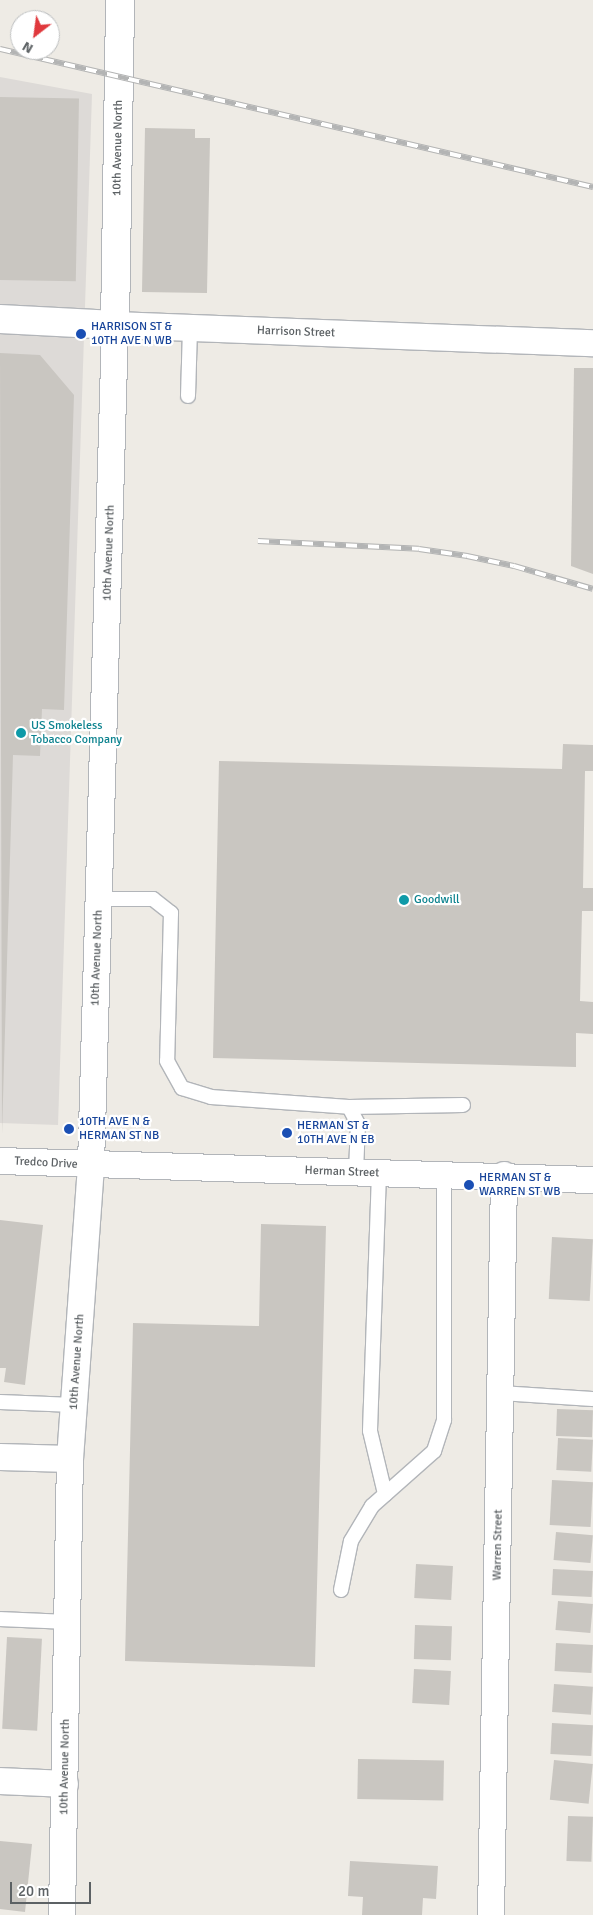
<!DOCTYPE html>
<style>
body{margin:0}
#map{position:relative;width:593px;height:1915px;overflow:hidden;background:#eeebe5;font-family:Signika,sans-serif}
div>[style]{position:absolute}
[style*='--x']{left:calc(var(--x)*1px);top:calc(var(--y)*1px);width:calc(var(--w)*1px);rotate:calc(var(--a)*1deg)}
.industrial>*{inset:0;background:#dddad7}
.building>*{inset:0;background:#c9c6c1;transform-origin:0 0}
.roads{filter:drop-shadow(1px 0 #b2b5b9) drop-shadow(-1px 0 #b2b5b9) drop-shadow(0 1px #b2b5b9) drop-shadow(0 -1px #b2b5b9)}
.lane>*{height:14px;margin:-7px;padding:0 7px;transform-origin:7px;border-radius:7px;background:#fff}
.street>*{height:26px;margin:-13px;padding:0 13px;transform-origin:13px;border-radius:13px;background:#fff}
.secondary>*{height:28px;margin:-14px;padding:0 14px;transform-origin:14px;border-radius:14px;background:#fff}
.rail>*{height:5.5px;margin-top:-2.75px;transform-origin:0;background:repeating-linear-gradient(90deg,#fff 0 11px,#b3b4b4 0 22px);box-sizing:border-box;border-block:1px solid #b3b4b4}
.dots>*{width:14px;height:14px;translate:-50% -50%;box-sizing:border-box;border:2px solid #fff;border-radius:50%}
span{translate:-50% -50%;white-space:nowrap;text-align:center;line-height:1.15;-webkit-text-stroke:4.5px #fff;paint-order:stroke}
.street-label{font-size:12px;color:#5c6164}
.transit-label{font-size:12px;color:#164399}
.left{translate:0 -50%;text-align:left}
.culture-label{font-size:12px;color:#0d838f}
.north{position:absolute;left:10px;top:10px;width:50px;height:50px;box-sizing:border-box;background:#fff;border:1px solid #bec0c1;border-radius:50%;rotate:210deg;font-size:14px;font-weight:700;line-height:20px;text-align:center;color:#5c6164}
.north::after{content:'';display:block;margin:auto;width:18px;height:22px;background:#e0393d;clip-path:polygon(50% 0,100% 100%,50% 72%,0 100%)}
.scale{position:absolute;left:10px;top:1882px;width:81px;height:22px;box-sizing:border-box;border:2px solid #5c6164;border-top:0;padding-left:6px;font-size:15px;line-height:18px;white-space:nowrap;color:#5c6164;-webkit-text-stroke:4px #fff;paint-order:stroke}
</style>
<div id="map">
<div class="industrial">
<i style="clip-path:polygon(0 77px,92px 94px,58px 1125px,0 1123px)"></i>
</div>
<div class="building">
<i style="left:0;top:97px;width:79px;height:183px;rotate:1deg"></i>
<i style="clip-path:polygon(145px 128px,195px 129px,195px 138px,210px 138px,207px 293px,142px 292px)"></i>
<i style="clip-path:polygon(0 353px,40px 355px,74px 395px,64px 710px,42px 709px,40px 756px,13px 755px,2px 1134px)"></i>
<i style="clip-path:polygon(574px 368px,593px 368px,593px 574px,571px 566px)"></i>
<i style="clip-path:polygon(563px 744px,593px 745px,593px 771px,585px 771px,583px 888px,593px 888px,593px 911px,582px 911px,580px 1001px,593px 1002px,593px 1034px,576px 1033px,576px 1067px,213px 1058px,219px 761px,562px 769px)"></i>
<i style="clip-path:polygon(0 1220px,43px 1225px,25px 1385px,4px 1382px,6px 1368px,0 1368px)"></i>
<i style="clip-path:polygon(261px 1224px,326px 1226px,315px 1667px,125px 1661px,133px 1323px,259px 1326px)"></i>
<i style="left:552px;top:1237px;width:41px;height:62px;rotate:3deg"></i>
<i style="left:557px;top:1409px;width:36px;height:27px;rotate:2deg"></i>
<i style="left:558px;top:1438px;width:35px;height:32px;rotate:3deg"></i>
<i style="left:552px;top:1480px;width:41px;height:45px;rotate:3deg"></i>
<i style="left:556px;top:1532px;width:37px;height:28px;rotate:5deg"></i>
<i style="left:416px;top:1564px;width:37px;height:34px;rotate:3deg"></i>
<i style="left:553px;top:1569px;width:40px;height:26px;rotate:3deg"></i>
<i style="left:558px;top:1601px;width:35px;height:29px;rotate:5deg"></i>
<i style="left:415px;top:1625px;width:37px;height:34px;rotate:2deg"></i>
<i style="left:7px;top:1637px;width:35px;height:92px;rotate:3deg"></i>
<i style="left:556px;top:1643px;width:37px;height:28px;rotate:3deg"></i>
<i style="left:414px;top:1669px;width:37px;height:34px;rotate:3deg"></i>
<i style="left:554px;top:1684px;width:39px;height:28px;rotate:4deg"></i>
<i style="left:552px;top:1723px;width:41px;height:31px;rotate:3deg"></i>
<i style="left:358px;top:1759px;width:86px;height:40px;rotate:1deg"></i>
<i style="left:554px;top:1760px;width:39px;height:40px;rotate:6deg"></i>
<i style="left:568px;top:1816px;width:25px;height:45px;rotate:2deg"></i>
<i style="clip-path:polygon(0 1841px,32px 1844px,25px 1912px,0 1909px)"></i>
<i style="clip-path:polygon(350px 1861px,438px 1866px,436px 1899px,423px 1898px,422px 1915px,362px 1915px,363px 1897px,348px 1896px)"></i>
</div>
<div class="roads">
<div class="lane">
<i style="--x:188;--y:396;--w:68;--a:-88.3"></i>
<i style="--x:99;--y:899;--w:54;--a:0"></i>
<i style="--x:153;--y:899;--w:23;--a:38"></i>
<i style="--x:171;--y:913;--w:148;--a:91.5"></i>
<i style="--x:167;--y:1061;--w:31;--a:61"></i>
<i style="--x:182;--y:1088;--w:30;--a:17"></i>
<i style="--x:211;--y:1097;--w:138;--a:4.1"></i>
<i style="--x:349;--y:1107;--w:19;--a:62"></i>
<i style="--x:358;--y:1124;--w:48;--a:92.4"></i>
<i style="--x:349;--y:1107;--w:114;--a:-1"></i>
<i style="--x:379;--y:1173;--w:258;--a:92"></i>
<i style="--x:370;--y:1431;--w:65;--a:76.6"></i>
<i style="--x:500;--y:1393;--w:93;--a:3.7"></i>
<i style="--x:0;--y:1402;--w:74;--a:2.3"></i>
<i style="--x:341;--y:1590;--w:50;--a:-78.5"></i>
<i style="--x:351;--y:1541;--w:41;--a:-59"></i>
<i style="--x:372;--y:1506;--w:83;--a:-41.6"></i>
<i style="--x:434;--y:1451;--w:33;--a:-72"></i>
<i style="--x:444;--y:1420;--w:245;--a:-90"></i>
<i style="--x:0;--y:1619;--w:67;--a:2.6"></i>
</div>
<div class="street">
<i style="--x:0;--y:1161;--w:593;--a:1.84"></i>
<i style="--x:0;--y:1457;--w:70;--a:1.6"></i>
<i style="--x:0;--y:1781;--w:65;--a:2.6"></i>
<i style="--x:62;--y:1915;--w:456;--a:-89"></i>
<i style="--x:70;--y:1459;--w:295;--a:-85.9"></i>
<i style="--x:91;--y:1165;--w:840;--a:-88.36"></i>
<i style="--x:115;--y:325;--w:478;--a:2.2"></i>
<i style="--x:491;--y:1915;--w:740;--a:-88.99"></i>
</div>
<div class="secondary">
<i style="--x:0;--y:319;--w:115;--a:3"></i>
<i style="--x:115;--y:325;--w:325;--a:-89.1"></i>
</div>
</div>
<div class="rail">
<i style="--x:0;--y:49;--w:609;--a:13.1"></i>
<i style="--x:258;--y:541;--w:161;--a:2.8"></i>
<i style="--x:419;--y:549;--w:49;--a:8.3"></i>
<i style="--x:467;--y:556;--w:48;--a:12"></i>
<i style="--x:514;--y:566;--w:82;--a:16.2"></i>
</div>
<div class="dots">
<i style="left:81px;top:334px;background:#1a4fb4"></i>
<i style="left:21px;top:733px;background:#0f9aa8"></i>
<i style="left:404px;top:900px;background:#0f9aa8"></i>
<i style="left:69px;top:1129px;background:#1a4fb4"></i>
<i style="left:287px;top:1133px;background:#1a4fb4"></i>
<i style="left:469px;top:1185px;background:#1a4fb4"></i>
</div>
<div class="street-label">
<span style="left:118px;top:148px;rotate:-89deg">10th Avenue North</span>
<span style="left:296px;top:332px;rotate:2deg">Harrison Street</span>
<span style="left:109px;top:553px;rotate:-88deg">10th Avenue North</span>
<span style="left:97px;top:958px;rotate:-88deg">10th Avenue North</span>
<span style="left:46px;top:1163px;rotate:3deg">Tredco Drive</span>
<span style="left:342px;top:1172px;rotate:2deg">Herman Street</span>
<span style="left:77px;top:1362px;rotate:-86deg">10th Avenue North</span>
<span style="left:498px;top:1545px;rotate:-89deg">Warren Street</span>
<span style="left:65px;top:1767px;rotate:-89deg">10th Avenue North</span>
</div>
<div class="transit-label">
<span class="left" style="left:91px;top:334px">HARRISON ST &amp;<br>10TH AVE N WB</span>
<span class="left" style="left:79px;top:1129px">10TH AVE N &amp;<br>HERMAN ST NB</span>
<span class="left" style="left:297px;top:1133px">HERMAN ST &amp;<br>10TH AVE N EB</span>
<span class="left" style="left:479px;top:1185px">HERMAN ST &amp;<br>WARREN ST WB</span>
</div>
<div class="culture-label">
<span class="left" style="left:31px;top:733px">US Smokeless<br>Tobacco Company</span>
<span class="left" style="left:414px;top:900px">Goodwill</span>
</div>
<div class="north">N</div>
<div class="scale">20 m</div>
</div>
